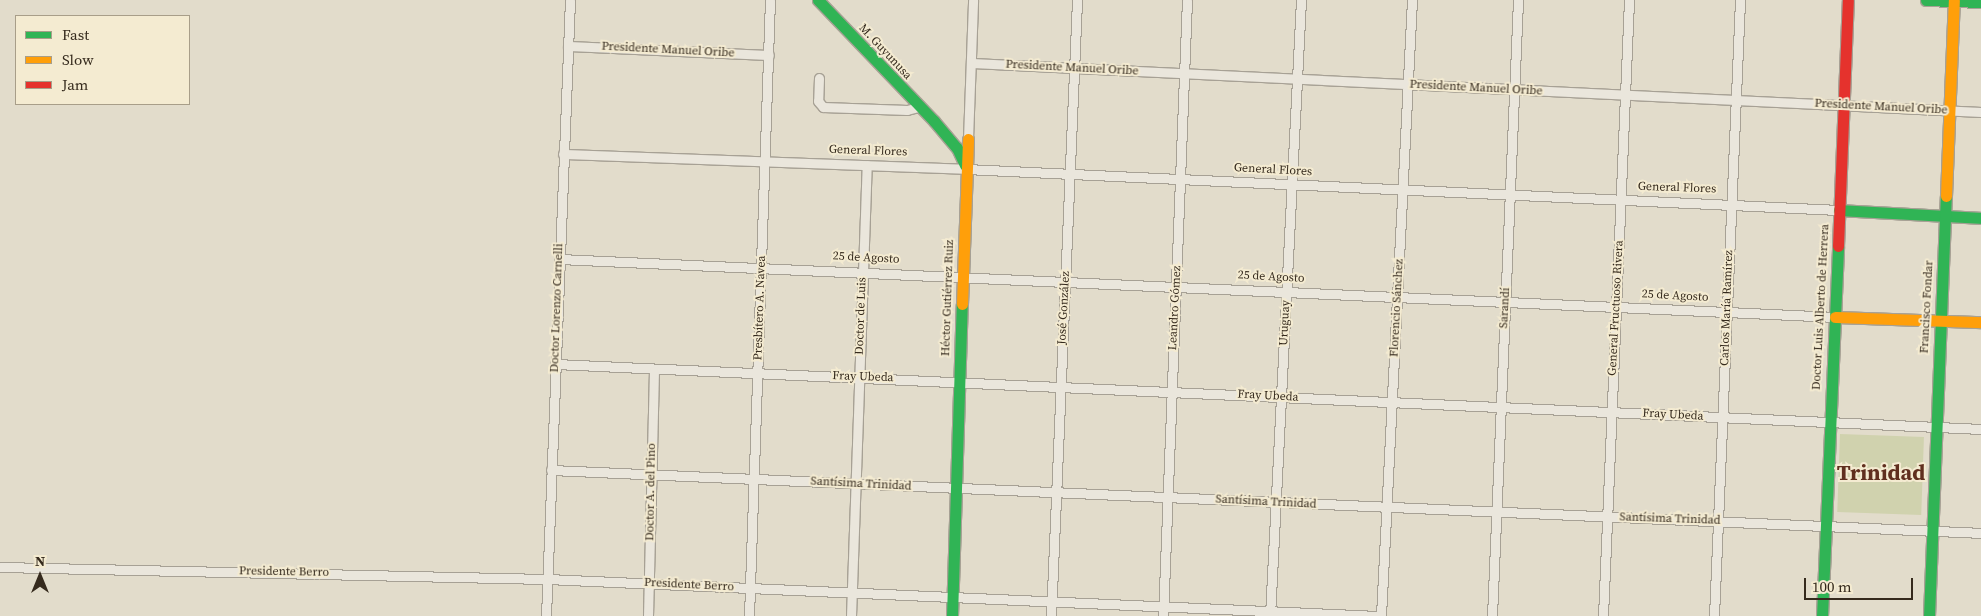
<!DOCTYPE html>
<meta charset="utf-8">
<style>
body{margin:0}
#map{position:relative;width:1981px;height:616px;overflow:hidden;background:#e2dccb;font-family:"Source Serif 4",serif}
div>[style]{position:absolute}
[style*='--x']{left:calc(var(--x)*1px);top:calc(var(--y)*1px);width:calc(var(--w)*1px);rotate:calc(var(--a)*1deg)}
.green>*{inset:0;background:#d0d2ae;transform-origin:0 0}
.roads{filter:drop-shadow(1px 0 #a7a195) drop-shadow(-1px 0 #a7a195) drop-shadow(0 1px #a7a195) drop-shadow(0 -1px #a7a195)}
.street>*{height:9px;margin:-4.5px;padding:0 4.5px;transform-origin:4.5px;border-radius:4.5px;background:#eae6dc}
.fast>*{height:11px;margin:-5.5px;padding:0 5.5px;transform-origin:5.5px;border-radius:5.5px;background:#30b455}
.slow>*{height:11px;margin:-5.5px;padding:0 5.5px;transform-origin:5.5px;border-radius:5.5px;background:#ff9f0a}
.jam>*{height:11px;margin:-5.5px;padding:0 5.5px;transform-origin:5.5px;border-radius:5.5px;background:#e5322d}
span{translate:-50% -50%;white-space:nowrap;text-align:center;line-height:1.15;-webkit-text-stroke:4px #f4ebd1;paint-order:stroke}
.street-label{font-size:12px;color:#352a1d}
.town-label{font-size:22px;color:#602f1e;font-weight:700}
.legend{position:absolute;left:15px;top:15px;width:175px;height:90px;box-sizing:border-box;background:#f4ebd1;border:1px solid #a89e89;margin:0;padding:6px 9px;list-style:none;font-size:15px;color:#352a1d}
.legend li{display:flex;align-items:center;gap:10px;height:25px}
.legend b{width:25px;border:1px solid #a89e89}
.north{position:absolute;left:15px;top:551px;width:50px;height:50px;-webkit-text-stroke:4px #f4ebd1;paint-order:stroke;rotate:0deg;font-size:14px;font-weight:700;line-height:20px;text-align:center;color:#352a1d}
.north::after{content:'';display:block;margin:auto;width:18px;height:22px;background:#352a1d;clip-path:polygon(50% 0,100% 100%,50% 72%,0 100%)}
.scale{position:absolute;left:1804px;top:578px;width:109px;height:22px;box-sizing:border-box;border:2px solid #352a1d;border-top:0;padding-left:6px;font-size:15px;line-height:18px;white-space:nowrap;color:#352a1d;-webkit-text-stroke:4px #f4ebd1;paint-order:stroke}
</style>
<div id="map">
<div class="green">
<i style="left:1840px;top:434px;width:84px;height:78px;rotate:2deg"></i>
</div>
<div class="roads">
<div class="street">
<i style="--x:568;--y:46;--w:201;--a:2.6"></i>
<i style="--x:972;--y:63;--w:1010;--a:2.78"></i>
<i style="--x:819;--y:78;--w:23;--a:92"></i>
<i style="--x:818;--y:101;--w:8;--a:50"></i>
<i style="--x:823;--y:107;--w:84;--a:2"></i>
<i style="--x:907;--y:110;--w:11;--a:-15"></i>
<i style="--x:968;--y:139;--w:139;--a:-87.9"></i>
<i style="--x:563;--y:154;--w:403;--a:2.1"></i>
<i style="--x:966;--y:169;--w:874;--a:2.69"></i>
<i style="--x:559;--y:259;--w:1277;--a:2.6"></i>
<i style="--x:555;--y:364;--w:1427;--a:2.61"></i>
<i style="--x:551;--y:470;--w:1431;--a:2.52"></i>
<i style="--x:0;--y:567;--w:547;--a:1.26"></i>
<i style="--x:547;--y:579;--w:832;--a:2.55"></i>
<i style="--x:546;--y:616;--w:616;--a:-87.77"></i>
<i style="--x:648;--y:616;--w:247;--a:-88.6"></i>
<i style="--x:749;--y:616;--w:616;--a:-88.05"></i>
<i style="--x:851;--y:616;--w:451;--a:-88"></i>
<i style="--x:1051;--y:616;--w:617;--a:-87.58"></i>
<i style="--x:1163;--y:616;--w:616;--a:-87.77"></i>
<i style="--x:1270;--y:616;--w:617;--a:-87.12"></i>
<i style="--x:1381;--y:616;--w:617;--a:-87.12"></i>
<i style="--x:1492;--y:616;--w:617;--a:-87.58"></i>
<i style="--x:1603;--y:616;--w:617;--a:-87.58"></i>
<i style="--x:1714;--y:616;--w:617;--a:-87.58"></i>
</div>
<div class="fast">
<i style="--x:818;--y:0;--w:168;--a:46.2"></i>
<i style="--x:934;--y:121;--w:35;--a:50"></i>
<i style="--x:957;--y:148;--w:19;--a:65"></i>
<i style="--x:1926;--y:0;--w:55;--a:2.1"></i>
<i style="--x:1839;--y:210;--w:142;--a:3.2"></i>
<i style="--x:952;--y:616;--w:312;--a:-88.2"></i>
<i style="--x:1822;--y:616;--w:370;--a:-87.5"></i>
<i style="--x:1929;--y:616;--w:420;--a:-87.7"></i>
</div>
<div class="slow">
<i style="--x:1946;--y:196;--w:196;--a:-87.7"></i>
<i style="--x:962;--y:304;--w:165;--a:-87.9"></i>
<i style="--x:1835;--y:317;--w:146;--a:2"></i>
</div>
<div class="jam">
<i style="--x:1838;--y:246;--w:246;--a:-87.7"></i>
</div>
</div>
<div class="street-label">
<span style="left:668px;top:50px;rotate:3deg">Presidente Manuel Oribe</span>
<span style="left:885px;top:52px;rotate:47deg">M. Guyunusa</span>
<span style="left:1072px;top:68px;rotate:3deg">Presidente Manuel Oribe</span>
<span style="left:1476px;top:88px;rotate:3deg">Presidente Manuel Oribe</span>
<span style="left:1881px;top:107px;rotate:3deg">Presidente Manuel Oribe</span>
<span style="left:868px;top:151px;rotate:2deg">General Flores</span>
<span style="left:1273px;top:170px;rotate:3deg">General Flores</span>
<span style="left:1677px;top:188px;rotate:2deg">General Flores</span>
<span style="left:866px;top:258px;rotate:3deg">25 de Agosto</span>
<span style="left:1271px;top:277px;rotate:3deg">25 de Agosto</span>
<span style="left:1675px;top:296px;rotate:3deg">25 de Agosto</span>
<span style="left:948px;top:298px;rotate:-88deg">Héctor Gutiérrez Ruiz</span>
<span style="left:1821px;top:307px;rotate:-87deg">Doctor Luis Alberto de Herrera</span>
<span style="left:1927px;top:307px;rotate:-87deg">Francisco Fondar</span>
<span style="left:557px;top:308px;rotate:-88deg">Doctor Lorenzo Carnelli</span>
<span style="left:760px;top:308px;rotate:-88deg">Presbítero A. Navea</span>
<span style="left:1064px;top:308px;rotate:-87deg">José González</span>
<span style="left:1175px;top:308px;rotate:-87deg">Leandro Gómez</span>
<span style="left:1397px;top:308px;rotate:-87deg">Florencio Sánchez</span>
<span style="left:1505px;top:308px;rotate:-87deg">Sarandí</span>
<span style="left:1616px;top:308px;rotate:-87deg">General Fructuoso Rivera</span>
<span style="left:1727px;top:308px;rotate:-88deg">Carlos María Ramírez</span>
<span style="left:861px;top:316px;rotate:-88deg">Doctor de Luis</span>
<span style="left:1285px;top:323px;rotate:-87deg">Uruguay</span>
<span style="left:863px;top:377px;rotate:2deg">Fray Ubeda</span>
<span style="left:1268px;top:396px;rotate:3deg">Fray Ubeda</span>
<span style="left:1673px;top:415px;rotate:3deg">Fray Ubeda</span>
<span style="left:861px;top:484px;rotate:3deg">Santísima Trinidad</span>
<span style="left:651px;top:492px;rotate:-89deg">Doctor A. del Pino</span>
<span style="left:1266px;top:502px;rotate:3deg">Santísima Trinidad</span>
<span style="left:1670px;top:519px;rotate:2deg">Santísima Trinidad</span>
<span style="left:284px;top:572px;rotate:1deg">Presidente Berro</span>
<span style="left:689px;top:585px;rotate:3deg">Presidente Berro</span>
</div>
<div class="town-label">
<span style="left:1881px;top:473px">Trinidad</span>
</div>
<ul class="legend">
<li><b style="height:6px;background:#30b455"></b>Fast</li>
<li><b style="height:6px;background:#ff9f0a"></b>Slow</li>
<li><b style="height:6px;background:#e5322d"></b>Jam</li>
</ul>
<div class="north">N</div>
<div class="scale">100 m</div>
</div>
